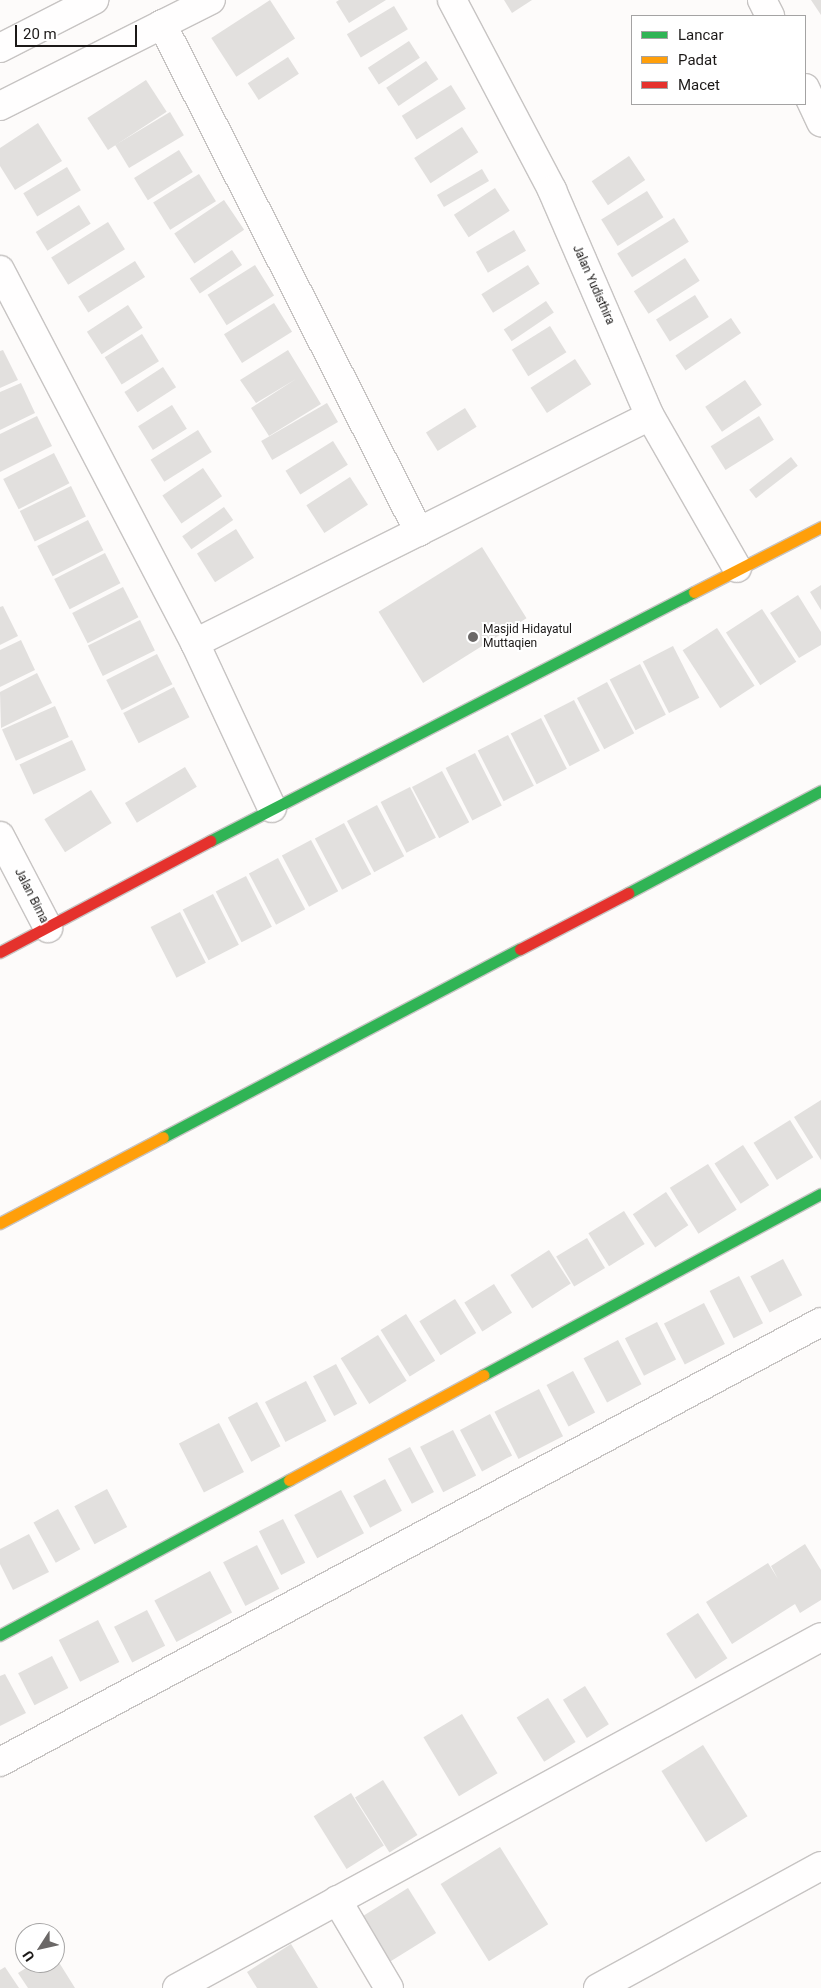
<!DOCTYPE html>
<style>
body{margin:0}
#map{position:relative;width:821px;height:1988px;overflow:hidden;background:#fdfbfa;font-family:Roboto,sans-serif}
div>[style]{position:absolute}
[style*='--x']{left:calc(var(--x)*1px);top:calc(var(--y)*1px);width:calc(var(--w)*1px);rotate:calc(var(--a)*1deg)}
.building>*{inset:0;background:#e2e0de;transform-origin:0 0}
.roads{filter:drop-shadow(1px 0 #c7c4c3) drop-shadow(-1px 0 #c7c4c3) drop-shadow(0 1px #c7c4c3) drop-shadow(0 -1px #c7c4c3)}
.street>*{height:28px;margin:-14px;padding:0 14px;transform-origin:14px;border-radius:14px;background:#fffefe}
.fast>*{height:11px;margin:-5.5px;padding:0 5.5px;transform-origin:5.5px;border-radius:5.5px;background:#30b455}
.slow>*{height:11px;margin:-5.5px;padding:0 5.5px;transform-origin:5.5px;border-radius:5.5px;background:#ff9f0a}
.jam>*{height:11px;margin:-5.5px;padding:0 5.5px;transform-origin:5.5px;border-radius:5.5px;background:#e5322d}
.dots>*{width:14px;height:14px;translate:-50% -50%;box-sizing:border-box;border:2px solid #fff;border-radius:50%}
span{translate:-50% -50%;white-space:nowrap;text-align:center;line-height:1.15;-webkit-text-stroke:4px #fff;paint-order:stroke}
.street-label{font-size:12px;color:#1c1918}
.poi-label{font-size:12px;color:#1c1918}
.left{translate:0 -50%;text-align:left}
.legend{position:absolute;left:631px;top:15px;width:175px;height:90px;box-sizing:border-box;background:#fff;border:1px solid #a4a3a3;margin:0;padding:6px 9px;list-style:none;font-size:15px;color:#1c1918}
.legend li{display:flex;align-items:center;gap:10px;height:25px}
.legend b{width:25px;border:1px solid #a4a3a3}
.north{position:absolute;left:15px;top:1923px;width:50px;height:50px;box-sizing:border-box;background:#fff;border:1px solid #a4a3a3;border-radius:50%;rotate:235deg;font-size:14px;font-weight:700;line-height:20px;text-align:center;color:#1c1918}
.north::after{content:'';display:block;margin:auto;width:18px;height:22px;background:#6b6867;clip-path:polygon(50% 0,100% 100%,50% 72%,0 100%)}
.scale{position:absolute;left:15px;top:25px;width:122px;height:22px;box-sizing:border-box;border:2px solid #1c1918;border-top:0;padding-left:6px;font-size:15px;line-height:18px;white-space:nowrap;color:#1c1918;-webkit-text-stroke:4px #fff;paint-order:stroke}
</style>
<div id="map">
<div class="building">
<i style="left:270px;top:0;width:46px;height:70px;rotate:57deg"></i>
<i style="clip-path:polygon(339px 0,386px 0,349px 23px,336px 2px)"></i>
<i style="clip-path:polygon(504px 0,532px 0,512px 13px)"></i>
<i style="clip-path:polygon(811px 0,821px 0,821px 15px)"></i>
<i style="left:394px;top:6px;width:27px;height:55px;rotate:59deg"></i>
<i style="left:409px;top:41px;width:20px;height:49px;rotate:57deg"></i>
<i style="left:288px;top:57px;width:20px;height:48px;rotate:57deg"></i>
<i style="left:426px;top:61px;width:22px;height:48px;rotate:56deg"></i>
<i style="left:146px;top:80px;width:38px;height:70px;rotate:57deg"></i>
<i style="left:451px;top:85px;width:28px;height:58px;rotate:58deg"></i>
<i style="left:170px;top:112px;width:27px;height:64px;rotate:59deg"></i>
<i style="clip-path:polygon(38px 123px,62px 161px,15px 190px,0 166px,0 148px)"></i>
<i style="left:462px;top:127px;width:30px;height:57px;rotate:57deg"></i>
<i style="left:179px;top:150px;width:26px;height:53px;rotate:58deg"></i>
<i style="left:629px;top:156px;width:29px;height:45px;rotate:56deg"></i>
<i style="left:67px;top:167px;width:27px;height:51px;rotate:59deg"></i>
<i style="left:482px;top:169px;width:14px;height:52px;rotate:60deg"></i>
<i style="left:199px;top:174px;width:32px;height:54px;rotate:58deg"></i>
<i style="left:495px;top:188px;width:27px;height:49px;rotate:57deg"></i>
<i style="left:647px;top:191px;width:31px;height:54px;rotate:58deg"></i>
<i style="left:224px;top:200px;width:36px;height:60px;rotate:56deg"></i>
<i style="left:79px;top:205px;width:22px;height:51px;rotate:58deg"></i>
<i style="left:674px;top:218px;width:28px;height:67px;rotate:58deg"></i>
<i style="left:108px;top:222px;width:32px;height:67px;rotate:58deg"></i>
<i style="left:514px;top:230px;width:24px;height:44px;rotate:60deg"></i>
<i style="left:232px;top:250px;width:18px;height:51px;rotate:56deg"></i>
<i style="left:685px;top:258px;width:27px;height:61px;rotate:57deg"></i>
<i style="left:135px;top:261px;width:19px;height:67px;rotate:58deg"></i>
<i style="left:255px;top:265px;width:36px;height:56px;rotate:58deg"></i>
<i style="left:528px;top:265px;width:22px;height:55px;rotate:58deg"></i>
<i style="left:695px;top:295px;width:26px;height:46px;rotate:58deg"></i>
<i style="left:546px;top:301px;width:14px;height:51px;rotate:56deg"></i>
<i style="left:274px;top:303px;width:34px;height:59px;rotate:58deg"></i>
<i style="left:128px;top:305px;width:27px;height:49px;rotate:57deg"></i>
<i style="left:731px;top:318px;width:18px;height:67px;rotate:56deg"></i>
<i style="left:550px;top:326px;width:31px;height:45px;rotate:58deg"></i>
<i style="left:142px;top:334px;width:32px;height:44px;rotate:58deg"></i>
<i style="clip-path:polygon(3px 350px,18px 380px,0 388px,0 351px)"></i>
<i style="clip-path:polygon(288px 350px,321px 404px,269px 436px,251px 408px,296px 379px,256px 403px,240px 380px)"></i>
<i style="left:575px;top:359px;width:30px;height:53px;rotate:57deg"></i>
<i style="left:163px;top:367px;width:24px;height:46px;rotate:57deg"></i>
<i style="left:745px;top:380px;width:30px;height:48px;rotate:56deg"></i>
<i style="clip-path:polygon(21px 383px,35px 413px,0 430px,0 392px)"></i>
<i style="left:327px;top:403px;width:22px;height:76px;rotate:60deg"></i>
<i style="left:172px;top:405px;width:28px;height:40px;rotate:58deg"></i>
<i style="left:465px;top:408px;width:22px;height:46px;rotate:58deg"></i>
<i style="clip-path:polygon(37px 416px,52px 446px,0 472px,0 434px)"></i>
<i style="left:759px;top:416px;width:28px;height:57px;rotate:58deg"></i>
<i style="left:198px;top:430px;width:26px;height:56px;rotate:58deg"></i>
<i style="left:333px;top:441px;width:28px;height:56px;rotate:58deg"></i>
<i style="left:54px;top:453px;width:34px;height:57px;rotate:63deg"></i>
<i style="left:791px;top:457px;width:11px;height:53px;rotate:52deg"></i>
<i style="left:203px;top:468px;width:34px;height:49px;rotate:56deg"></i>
<i style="left:350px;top:477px;width:33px;height:52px;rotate:57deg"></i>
<i style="left:71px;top:486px;width:34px;height:57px;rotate:64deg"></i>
<i style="left:224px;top:507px;width:16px;height:51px;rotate:55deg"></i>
<i style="left:88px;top:520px;width:34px;height:57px;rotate:63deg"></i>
<i style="left:236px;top:529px;width:34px;height:46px;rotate:58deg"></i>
<i style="left:482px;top:547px;width:84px;height:122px;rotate:58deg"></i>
<i style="left:105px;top:553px;width:34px;height:57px;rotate:63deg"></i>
<i style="clip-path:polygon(821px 585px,821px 610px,810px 592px)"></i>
<i style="left:123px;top:587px;width:34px;height:57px;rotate:63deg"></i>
<i style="clip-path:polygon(798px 595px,821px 632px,821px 645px,799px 658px,770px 613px)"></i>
<i style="clip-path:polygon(3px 606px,18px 636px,0 645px,0 607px)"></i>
<i style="left:762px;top:609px;width:63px;height:43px;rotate:57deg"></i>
<i style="left:140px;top:620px;width:34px;height:58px;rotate:64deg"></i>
<i style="left:717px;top:628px;width:69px;height:41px;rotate:57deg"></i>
<i style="clip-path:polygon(21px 640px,35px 670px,0 687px,0 650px)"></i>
<i style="left:673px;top:646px;width:58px;height:34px;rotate:63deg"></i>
<i style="left:157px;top:654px;width:34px;height:57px;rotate:63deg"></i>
<i style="left:640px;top:664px;width:57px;height:34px;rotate:63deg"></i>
<i style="clip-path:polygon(37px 673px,52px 703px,1px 728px,0 692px)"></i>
<i style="left:607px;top:682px;width:58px;height:34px;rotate:62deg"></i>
<i style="left:174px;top:687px;width:34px;height:57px;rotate:63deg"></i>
<i style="left:574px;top:700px;width:57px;height:34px;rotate:63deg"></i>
<i style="left:55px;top:706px;width:34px;height:58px;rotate:66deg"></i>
<i style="left:541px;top:718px;width:57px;height:34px;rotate:63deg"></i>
<i style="left:508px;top:735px;width:57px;height:34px;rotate:63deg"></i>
<i style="left:72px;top:740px;width:33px;height:58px;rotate:65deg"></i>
<i style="left:475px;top:753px;width:59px;height:33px;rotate:63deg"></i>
<i style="left:185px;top:767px;width:23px;height:70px;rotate:59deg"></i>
<i style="left:442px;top:771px;width:58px;height:34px;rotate:62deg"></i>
<i style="left:410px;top:787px;width:57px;height:33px;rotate:63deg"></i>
<i style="left:91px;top:790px;width:39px;height:55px;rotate:58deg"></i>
<i style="left:377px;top:805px;width:58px;height:34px;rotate:62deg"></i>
<i style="left:344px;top:823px;width:58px;height:33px;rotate:62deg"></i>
<i style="left:311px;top:840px;width:58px;height:33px;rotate:62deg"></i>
<i style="left:278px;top:858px;width:58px;height:33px;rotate:62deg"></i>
<i style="left:246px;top:876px;width:57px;height:34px;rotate:63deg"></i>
<i style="left:213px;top:894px;width:57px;height:34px;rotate:63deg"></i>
<i style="left:180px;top:912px;width:57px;height:33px;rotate:63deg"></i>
<i style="clip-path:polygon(821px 1100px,821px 1160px,794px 1117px)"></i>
<i style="left:790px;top:1120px;width:44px;height:43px;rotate:58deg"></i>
<i style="left:743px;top:1145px;width:48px;height:34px;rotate:57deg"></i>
<i style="left:708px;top:1164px;width:54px;height:45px;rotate:58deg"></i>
<i style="left:666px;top:1192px;width:40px;height:40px;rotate:56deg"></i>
<i style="left:624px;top:1211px;width:39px;height:42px;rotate:58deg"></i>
<i style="left:587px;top:1238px;width:35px;height:36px;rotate:59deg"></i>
<i style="left:549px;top:1250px;width:40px;height:46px;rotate:57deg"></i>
<i style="left:783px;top:1259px;width:41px;height:37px;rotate:62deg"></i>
<i style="left:739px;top:1276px;width:53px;height:33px;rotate:63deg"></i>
<i style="left:494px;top:1284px;width:34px;height:35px;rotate:58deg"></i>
<i style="left:455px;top:1299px;width:40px;height:42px;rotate:58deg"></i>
<i style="left:704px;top:1303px;width:46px;height:45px;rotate:63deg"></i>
<i style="left:406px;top:1314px;width:55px;height:30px;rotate:58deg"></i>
<i style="left:657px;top:1322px;width:42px;height:36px;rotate:63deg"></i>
<i style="left:378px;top:1335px;width:54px;height:44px;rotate:58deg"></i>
<i style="left:618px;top:1340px;width:50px;height:39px;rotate:62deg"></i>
<i style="left:336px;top:1364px;width:45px;height:26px;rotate:62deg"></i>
<i style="left:573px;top:1371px;width:47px;height:30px;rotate:62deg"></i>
<i style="left:306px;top:1381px;width:45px;height:46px;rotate:63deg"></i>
<i style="left:539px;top:1389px;width:53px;height:50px;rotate:63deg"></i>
<i style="left:257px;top:1402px;width:50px;height:33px;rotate:62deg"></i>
<i style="left:490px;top:1414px;width:47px;height:34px;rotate:62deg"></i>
<i style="left:219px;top:1423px;width:55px;height:45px;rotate:63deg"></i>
<i style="left:453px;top:1430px;width:51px;height:37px;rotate:63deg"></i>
<i style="left:410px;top:1447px;width:51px;height:25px;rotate:62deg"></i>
<i style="left:385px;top:1479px;width:36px;height:36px;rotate:62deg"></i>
<i style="left:107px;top:1489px;width:43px;height:37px;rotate:62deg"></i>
<i style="left:341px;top:1490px;width:49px;height:53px;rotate:62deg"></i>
<i style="left:58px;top:1509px;width:46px;height:28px;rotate:61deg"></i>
<i style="left:283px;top:1519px;width:49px;height:27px;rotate:63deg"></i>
<i style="clip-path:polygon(29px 1534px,49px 1572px,13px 1590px,0 1564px,0 1549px)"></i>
<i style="clip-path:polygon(805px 1544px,821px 1570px,821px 1600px,800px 1613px,795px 1604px,732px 1644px,706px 1602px,768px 1563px,778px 1579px,771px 1566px)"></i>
<i style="left:257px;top:1545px;width:49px;height:38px;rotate:63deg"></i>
<i style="left:210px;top:1571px;width:47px;height:63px;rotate:62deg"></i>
<i style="left:147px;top:1610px;width:40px;height:37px;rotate:63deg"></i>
<i style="left:698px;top:1613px;width:54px;height:38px;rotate:57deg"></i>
<i style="left:98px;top:1620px;width:47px;height:44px;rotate:63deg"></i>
<i style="left:52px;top:1656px;width:36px;height:38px;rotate:63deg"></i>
<i style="clip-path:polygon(5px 1674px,26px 1713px,0 1726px,0 1676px)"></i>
<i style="left:585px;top:1686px;width:45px;height:26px;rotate:58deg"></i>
<i style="left:548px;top:1698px;width:52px;height:37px;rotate:58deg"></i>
<i style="left:462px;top:1714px;width:69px;height:45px;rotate:59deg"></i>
<i style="left:703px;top:1745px;width:84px;height:49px;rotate:58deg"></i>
<i style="left:383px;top:1780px;width:65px;height:33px;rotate:58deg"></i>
<i style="left:351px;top:1793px;width:62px;height:44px;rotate:58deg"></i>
<i style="left:500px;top:1847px;width:91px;height:70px;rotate:58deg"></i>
<i style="left:408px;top:1888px;width:53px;height:54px;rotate:58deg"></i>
<i style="clip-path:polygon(291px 1944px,318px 1988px,257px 1988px,247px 1972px)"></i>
<i style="clip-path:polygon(55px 1956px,75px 1988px,28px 1988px,18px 1973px,34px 1963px,55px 1963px)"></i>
<i style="clip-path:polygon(5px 1967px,19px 1988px,0 1988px,0 1970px)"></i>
</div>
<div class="roads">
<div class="street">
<i style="--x:452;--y:0;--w:215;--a:62.2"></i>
<i style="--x:552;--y:190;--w:246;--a:66.6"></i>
<i style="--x:650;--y:416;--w:175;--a:60.2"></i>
<i style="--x:762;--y:0;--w:18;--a:63"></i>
<i style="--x:162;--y:24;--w:569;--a:63.16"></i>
<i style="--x:0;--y:48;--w:106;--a:-27.1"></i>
<i style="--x:805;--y:88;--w:38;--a:65"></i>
<i style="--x:0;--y:106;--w:236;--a:-26.7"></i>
<i style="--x:0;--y:270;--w:421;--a:62.4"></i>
<i style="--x:195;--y:643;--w:182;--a:65"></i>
<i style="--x:195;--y:643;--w:508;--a:-26.51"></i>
<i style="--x:0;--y:836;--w:104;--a:62.4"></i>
<i style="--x:0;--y:1762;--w:931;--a:-28.19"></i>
<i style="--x:337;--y:1900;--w:102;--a:59.4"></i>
<i style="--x:177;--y:1988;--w:733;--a:-28.59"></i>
<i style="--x:598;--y:1988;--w:254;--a:-28.7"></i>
</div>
<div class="fast">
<i style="--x:210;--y:841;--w:544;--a:-27.22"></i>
<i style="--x:628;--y:893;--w:218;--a:-27.9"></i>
<i style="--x:163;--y:1137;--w:403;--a:-27.8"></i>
<i style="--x:483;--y:1375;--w:383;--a:-28.2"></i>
<i style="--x:0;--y:1635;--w:328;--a:-28.2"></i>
</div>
<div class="slow">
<i style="--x:694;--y:592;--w:143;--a:-27.1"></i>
<i style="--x:0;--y:1223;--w:184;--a:-27.8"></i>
<i style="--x:289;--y:1480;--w:221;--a:-28.4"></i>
</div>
<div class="jam">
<i style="--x:520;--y:949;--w:122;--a:-27.4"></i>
<i style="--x:0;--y:952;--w:238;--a:-27.9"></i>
</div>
</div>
<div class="dots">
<i style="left:473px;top:637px;background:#6b6867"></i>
</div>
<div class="street-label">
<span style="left:593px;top:285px;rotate:66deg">Jalan Yudisthira</span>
<span style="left:31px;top:896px;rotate:63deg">Jalan Bima</span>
</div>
<div class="poi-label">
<span class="left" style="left:483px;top:637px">Masjid Hidayatul<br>Muttaqien</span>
</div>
<ul class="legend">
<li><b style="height:6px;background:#30b455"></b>Lancar</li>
<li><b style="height:6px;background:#ff9f0a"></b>Padat</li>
<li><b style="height:6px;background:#e5322d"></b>Macet</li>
</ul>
<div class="north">U</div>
<div class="scale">20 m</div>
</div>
